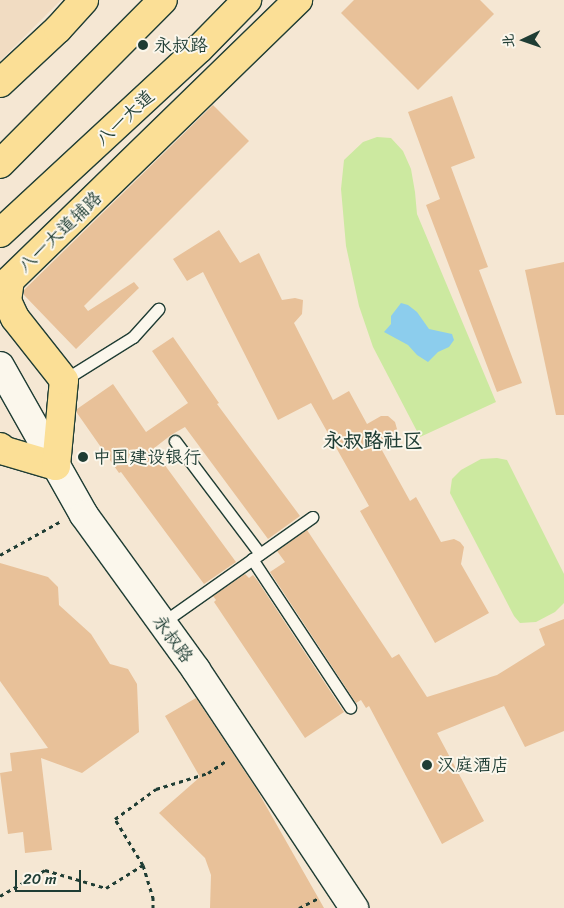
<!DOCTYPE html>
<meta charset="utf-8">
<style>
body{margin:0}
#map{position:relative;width:564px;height:908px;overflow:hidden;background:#f5e7d3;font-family:Sriracha,"LXGW WenKai TC",sans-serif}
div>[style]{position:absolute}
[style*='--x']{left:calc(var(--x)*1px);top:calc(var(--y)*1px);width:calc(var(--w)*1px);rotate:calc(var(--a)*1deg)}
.built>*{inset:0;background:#f1dcc2}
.green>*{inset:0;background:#cce9a0}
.water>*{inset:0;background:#8ccded}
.building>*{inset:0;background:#e8c199}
.path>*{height:3px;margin-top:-1.5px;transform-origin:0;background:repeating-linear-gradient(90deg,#1f3d34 0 4px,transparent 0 8px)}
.roads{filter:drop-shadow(1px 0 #1f3d34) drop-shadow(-1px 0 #1f3d34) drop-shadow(0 1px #1f3d34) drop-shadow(0 -1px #1f3d34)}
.service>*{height:11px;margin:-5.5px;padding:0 5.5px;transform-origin:5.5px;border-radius:5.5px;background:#fbf7ec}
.tertiary>*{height:28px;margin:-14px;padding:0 14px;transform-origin:14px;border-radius:14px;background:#fbf7ec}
.primary>*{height:28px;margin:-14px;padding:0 14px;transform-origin:14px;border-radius:14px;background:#fbdf96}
.trunk>*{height:28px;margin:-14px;padding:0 14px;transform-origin:14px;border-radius:14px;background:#fbdf96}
.dots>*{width:14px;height:14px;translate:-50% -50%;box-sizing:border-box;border:2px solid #fbf7ec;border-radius:50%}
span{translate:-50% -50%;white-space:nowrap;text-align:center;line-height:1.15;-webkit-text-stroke:4px #fbf7ec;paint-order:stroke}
.poi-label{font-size:18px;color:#1f3d34}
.left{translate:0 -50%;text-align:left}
.street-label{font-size:18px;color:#1f3d34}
.quarter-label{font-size:20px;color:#1f3d34;font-weight:700}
.north{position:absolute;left:499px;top:15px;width:50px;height:50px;-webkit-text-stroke:4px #fbf7ec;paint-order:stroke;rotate:267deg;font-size:14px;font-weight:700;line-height:20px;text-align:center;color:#1f3d34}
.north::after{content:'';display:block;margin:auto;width:18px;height:22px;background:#1f3d34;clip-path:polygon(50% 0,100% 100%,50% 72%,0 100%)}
.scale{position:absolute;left:15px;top:870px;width:66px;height:22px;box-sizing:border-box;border:2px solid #1f3d34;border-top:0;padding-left:6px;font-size:15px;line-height:18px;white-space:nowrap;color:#1f3d34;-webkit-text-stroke:4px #fbf7ec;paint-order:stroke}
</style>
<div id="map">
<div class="built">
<i style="clip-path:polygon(0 0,61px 0,0 61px)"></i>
</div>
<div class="green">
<i style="clip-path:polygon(377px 137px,391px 138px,403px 151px,411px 169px,415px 192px,417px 214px,496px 402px,420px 437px,373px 347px,359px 306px,346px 246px,341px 189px,344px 160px,363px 142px)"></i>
<i style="clip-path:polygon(497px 458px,507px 460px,564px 574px,564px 603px,555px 612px,536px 622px,520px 623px,514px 616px,450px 493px,452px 479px,461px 470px,481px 459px)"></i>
</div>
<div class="water">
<i style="clip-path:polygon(401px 303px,408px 305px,417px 312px,429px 329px,452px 334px,454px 340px,449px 347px,438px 352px,428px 362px,417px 355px,408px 345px,384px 332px,391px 324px,391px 316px)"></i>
</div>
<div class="building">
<i style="clip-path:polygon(354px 0,480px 0,494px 14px,418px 90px,341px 13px)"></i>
<i style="clip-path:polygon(452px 96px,475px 158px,451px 167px,488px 267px,479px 270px,522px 383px,497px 392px,426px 205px,440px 199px,408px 112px)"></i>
<i style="clip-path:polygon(213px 105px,249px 141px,84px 306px,88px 311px,134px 282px,139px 288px,76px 349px,24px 295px,24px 290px)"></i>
<i style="clip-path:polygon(219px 230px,240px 263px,259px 253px,282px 300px,295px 298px,303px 300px,302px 314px,294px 323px,333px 400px,349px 391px,367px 424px,381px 416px,388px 416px,395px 422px,397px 429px,394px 434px,378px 443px,410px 501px,416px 497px,441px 542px,454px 539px,460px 542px,464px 547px,461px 564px,489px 613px,435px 643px,360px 511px,369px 506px,311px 403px,278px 420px,203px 272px,187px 281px,173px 259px)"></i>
<i style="clip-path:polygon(564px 262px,564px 415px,556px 415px,525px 270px)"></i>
<i style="clip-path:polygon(173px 337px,219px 403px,217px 404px,300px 516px,268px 539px,185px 427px,171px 435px,153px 449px,236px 562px,204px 584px,121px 472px,119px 473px,77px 413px,77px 409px,113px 384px,146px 432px,188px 403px,152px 351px)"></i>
<i style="clip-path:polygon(307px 530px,392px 658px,399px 654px,427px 697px,497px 675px,545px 645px,539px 629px,564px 619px,564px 731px,525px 747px,504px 706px,437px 733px,484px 821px,442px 844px,369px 706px,366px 708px,361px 700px,356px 703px,270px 572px,285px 562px,277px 551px)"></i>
<i style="clip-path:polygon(0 563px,48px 577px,58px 587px,59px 605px,91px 634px,110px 664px,128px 669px,137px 684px,139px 732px,82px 773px,41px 758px,52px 850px,25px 853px,23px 832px,8px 834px,0 773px,12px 771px,10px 753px,48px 748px,0 681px)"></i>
<i style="clip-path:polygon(245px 574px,249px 578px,253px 575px,257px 580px,344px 712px,305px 738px,214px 602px,216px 600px,213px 596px)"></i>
<i style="clip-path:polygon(196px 698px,257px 790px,324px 908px,210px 908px,211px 875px,205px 858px,159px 813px,200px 777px,165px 716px)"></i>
</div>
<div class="path">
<i style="--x:0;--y:555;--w:70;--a:-29.1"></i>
<i style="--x:143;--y:865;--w:34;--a:73"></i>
<i style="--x:153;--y:897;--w:11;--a:90"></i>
<i style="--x:0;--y:896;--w:52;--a:-30"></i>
<i style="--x:45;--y:870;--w:64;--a:16.4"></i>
<i style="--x:106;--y:888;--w:44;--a:-31.9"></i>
<i style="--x:143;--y:865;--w:54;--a:-121.3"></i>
<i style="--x:115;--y:819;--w:51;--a:-36.2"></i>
<i style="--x:156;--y:789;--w:54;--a:-17.1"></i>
<i style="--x:208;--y:773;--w:22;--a:-34"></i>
<i style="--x:299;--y:908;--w:22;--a:-27"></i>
</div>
<div class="roads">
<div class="service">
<i style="--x:64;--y:380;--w:81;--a:-31.9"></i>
<i style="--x:133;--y:337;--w:38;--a:-48"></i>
<i style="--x:175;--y:441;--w:141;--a:53"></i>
<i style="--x:252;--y:559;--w:178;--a:56.5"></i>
<i style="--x:162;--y:623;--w:184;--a:-35.2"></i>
</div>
<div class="tertiary">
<i style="--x:0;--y:366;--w:171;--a:60.6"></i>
<i style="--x:84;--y:515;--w:191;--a:54.1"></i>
<i style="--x:196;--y:670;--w:286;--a:56.4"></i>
</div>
<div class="primary">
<i style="--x:0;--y:83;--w:79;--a:-43"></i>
<i style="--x:58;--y:29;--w:39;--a:-48"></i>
<i style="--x:0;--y:447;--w:6;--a:39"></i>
<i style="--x:5;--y:451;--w:53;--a:16.4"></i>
<i style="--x:56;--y:466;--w:86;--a:-84.7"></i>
<i style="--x:64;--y:380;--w:79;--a:-128.3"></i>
<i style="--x:15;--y:318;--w:19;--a:-115"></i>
<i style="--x:7;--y:301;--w:21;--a:-82"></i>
<i style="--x:10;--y:280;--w:402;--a:-44.2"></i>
</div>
<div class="trunk">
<i style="--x:0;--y:164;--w:231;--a:-45.2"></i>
<i style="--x:0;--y:233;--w:271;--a:-42.8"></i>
<i style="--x:199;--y:49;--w:69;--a:-45.6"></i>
</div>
</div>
<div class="dots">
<i style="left:143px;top:45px;background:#1f3d34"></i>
<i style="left:83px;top:457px;background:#1f3d34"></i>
<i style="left:427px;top:765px;background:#1f3d34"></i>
</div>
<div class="poi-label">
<span class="left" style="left:154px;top:45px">永叔路</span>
<span class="left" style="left:93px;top:457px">中国建设银行</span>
<span class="left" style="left:437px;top:765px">汉庭酒店</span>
</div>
<div class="street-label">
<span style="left:125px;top:118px;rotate:-43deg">八一大道</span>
<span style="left:60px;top:232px;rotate:-44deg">八一大道辅路</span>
<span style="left:173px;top:639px;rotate:54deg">永叔路</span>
</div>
<div class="quarter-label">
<span style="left:373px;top:440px">永叔路社区</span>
</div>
<div class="north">北</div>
<div class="scale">20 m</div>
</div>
